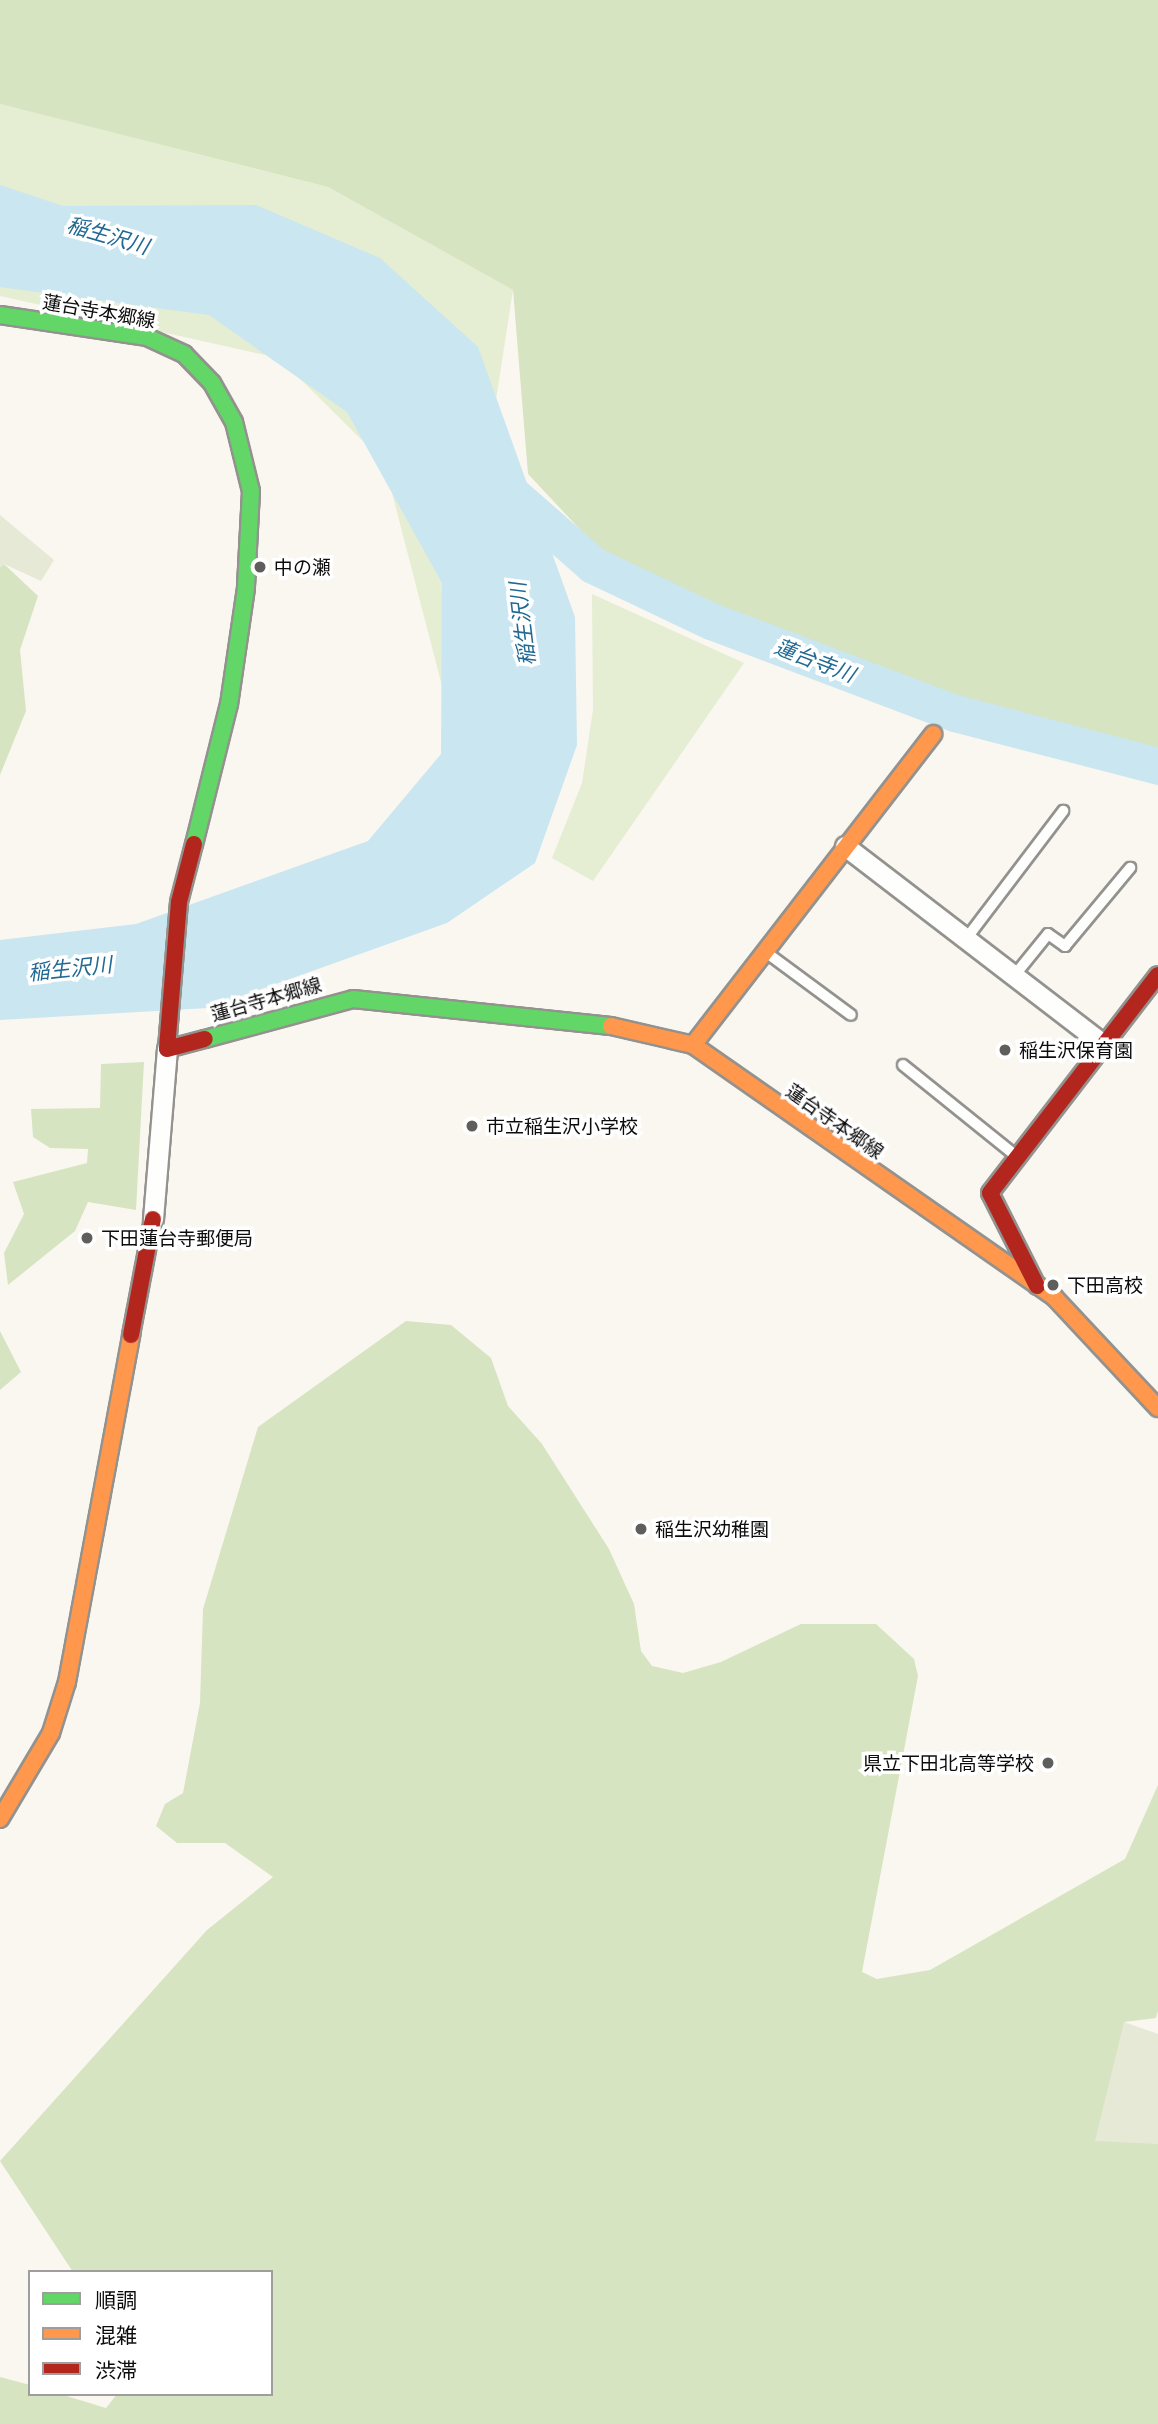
<!DOCTYPE html>
<meta charset="utf-8">
<style>
body{margin:0}
#map{position:relative;width:1158px;height:2424px;overflow:hidden;background:#faf7f0;font-family:"PT Serif","Noto Sans JP",serif}
div>[style]{position:absolute}
[style*='--x']{left:calc(var(--x)*1px);top:calc(var(--y)*1px);width:calc(var(--w)*1px);rotate:calc(var(--a)*1deg)}
.green>*{inset:0;background:#e5edd2}
.forest>*{inset:0;background:#d6e4c1}
.cemetery>*{inset:0;background:#e6e9d6}
.water>*{inset:0;background:#cae6f1}
.river>*{height:37px;margin:-18.5px;padding:0 18.5px;transform-origin:18.5px;border-radius:18.5px;background:#cae6f1}
.roads{filter:drop-shadow(2px 0 #93928f) drop-shadow(-2px 0 #93928f) drop-shadow(0 2px #93928f) drop-shadow(0 -2px #93928f)}
.lane>*{height:10px;margin:-5px;padding:0 5px;transform-origin:5px;border-radius:5px;background:#fefefd}
.street>*{height:19px;margin:-9.5px;padding:0 9.5px;transform-origin:9.5px;border-radius:9.5px;background:#fefefd}
.fast>*{height:16px;margin:-8px;padding:0 8px;transform-origin:8px;border-radius:8px;background:#63d668}
.slow>*{height:16px;margin:-8px;padding:0 8px;transform-origin:8px;border-radius:8px;background:#ff974d}
.jam>*{height:16px;margin:-8px;padding:0 8px;transform-origin:8px;border-radius:8px;background:#b3261e}
.dots>*{width:19px;height:19px;translate:-50% -50%;box-sizing:border-box;border:4px solid #fff;border-radius:50%}
span{translate:-50% -50%;white-space:nowrap;text-align:center;line-height:1.15;-webkit-text-stroke:7px #fff;paint-order:stroke}
.street-label{font-size:19px;color:#0c0c0c}
.poi-label{font-size:19px;color:#0c0c0c}
.left{translate:0 -50%;text-align:left}
.right{translate:-100% -50%;text-align:right}
.water-label{font-size:21px;color:#216993;font-style:italic}
.legend{position:absolute;left:28px;top:2270px;width:245px;height:126px;box-sizing:border-box;background:#fff;border:2px solid #9e9e9e;margin:0;padding:9px 12px;list-style:none;font-size:21px;color:#0c0c0c}
.legend li{display:flex;align-items:center;gap:14px;height:35px}
.legend b{width:35px;border:2px solid #9e9e9e}
</style>
<div id="map">
<div class="green">
<i style="clip-path:polygon(0 104px,328px 187px,513px 290px,448px 709px,384px 462px,279px 358px,0 296px)"></i>
<i style="clip-path:polygon(592px 594px,744px 663px,593px 881px,552px 858px,582px 783px,593px 710px)"></i>
</div>
<div class="forest">
<i style="clip-path:polygon(0 0,1158px 0,1158px 756px,1082px 741px,971px 710px,658px 588px,603px 554px,528px 474px,513px 290px,328px 187px,0 104px)"></i>
<i style="clip-path:polygon(4px 564px,38px 596px,20px 650px,26px 711px,0 775px,0 567px)"></i>
<i style="clip-path:polygon(144px 1062px,136px 1210px,88px 1202px,75px 1231px,8px 1285px,4px 1253px,24px 1214px,13px 1182px,87px 1163px,88px 1149px,50px 1148px,33px 1137px,31px 1109px,100px 1108px,101px 1064px)"></i>
<i style="clip-path:polygon(406px 1321px,451px 1325px,491px 1358px,508px 1406px,542px 1444px,609px 1549px,634px 1604px,641px 1651px,652px 1666px,683px 1673px,721px 1662px,801px 1624px,876px 1624px,914px 1659px,918px 1676px,862px 1972px,877px 1979px,930px 1970px,1125px 1859px,1158px 1785px,1158px 2011px,1156px 2018px,1124px 2022px,1158px 2140px,1158px 2424px,0 2424px,0 2377px,30px 2385px,30px 2394px,60px 2394px,106px 2408px,117px 2394px,271px 2394px,271px 2272px,73px 2272px,0 2161px,207px 1930px,273px 1877px,225px 1843px,177px 1843px,156px 1826px,165px 1804px,183px 1793px,200px 1703px,203px 1609px,258px 1427px)"></i>
<i style="clip-path:polygon(0 1331px,21px 1372px,0 1390px)"></i>
</div>
<div class="cemetery">
<i style="clip-path:polygon(0 515px,54px 560px,41px 581px,4px 564px,0 567px)"></i>
<i style="clip-path:polygon(1124px 2022px,1158px 2034px,1158px 2144px,1095px 2141px)"></i>
</div>
<div class="water">
<i style="clip-path:polygon(0 185px,63px 206px,256px 205px,380px 258px,478px 347px,575px 617px,577px 745px,535px 863px,447px 923px,208px 1008px,0 1020px,0 940px,136px 924px,368px 841px,441px 754px,442px 583px,347px 412px,209px 315px,0 287px)"></i>
</div>
<div class="river">
<i style="--x:505;--y:488;--w:117;--a:41.2"></i>
<i style="--x:593;--y:565;--w:131;--a:25.4"></i>
<i style="--x:711;--y:621;--w:261;--a:20.7"></i>
<i style="--x:955;--y:713;--w:210;--a:14.6"></i>
</div>
<div class="roads">
<div class="lane">
<i style="--x:966;--y:939;--w:161;--a:-52.8"></i>
<i style="--x:767;--y:953;--w:104;--a:36.4"></i>
<i style="--x:1014;--y:976;--w:54;--a:-51"></i>
<i style="--x:1048;--y:934;--w:21;--a:35"></i>
<i style="--x:1065;--y:946;--w:102;--a:-50.2"></i>
<i style="--x:903;--y:1065;--w:145;--a:38.8"></i>
</div>
<div class="street">
<i style="--x:845;--y:846;--w:327;--a:37.5"></i>
<i style="--x:153;--y:1219;--w:171;--a:-85.3"></i>
</div>
<div class="fast">
<i style="--x:0;--y:315;--w:149;--a:8.5"></i>
<i style="--x:147;--y:337;--w:41;--a:24.7"></i>
<i style="--x:184;--y:354;--w:40;--a:46"></i>
<i style="--x:212;--y:383;--w:45;--a:60.6"></i>
<i style="--x:234;--y:422;--w:71;--a:76.2"></i>
<i style="--x:251;--y:491;--w:97;--a:93"></i>
<i style="--x:246;--y:588;--w:117;--a:98.3"></i>
<i style="--x:229;--y:704;--w:144;--a:104"></i>
<i style="--x:205;--y:1039;--w:153;--a:-15.1"></i>
<i style="--x:353;--y:999;--w:259;--a:6"></i>
</div>
<div class="slow">
<i style="--x:611;--y:1026;--w:84;--a:13"></i>
<i style="--x:693;--y:1045;--w:440;--a:34.9"></i>
<i style="--x:1054;--y:1297;--w:152;--a:46.9"></i>
<i style="--x:693;--y:1045;--w:393;--a:-52.3"></i>
<i style="--x:0;--y:1819;--w:100;--a:-59.3"></i>
<i style="--x:51;--y:1733;--w:53;--a:-72.6"></i>
<i style="--x:67;--y:1682;--w:353;--a:-79.5"></i>
</div>
<div class="jam">
<i style="--x:194;--y:844;--w:60;--a:104.5"></i>
<i style="--x:179;--y:902;--w:147;--a:94.7"></i>
<i style="--x:167;--y:1049;--w:39;--a:-15"></i>
<i style="--x:1037;--y:1286;--w:104;--a:-116.8"></i>
<i style="--x:990;--y:1193;--w:275;--a:-52.4"></i>
<i style="--x:131;--y:1335;--w:118;--a:-79.3"></i>
</div>
</div>
<div class="dots">
<i style="left:260px;top:567px;background:#5f5e5c"></i>
<i style="left:1005px;top:1050px;background:#5f5e5c"></i>
<i style="left:472px;top:1126px;background:#5f5e5c"></i>
<i style="left:87px;top:1238px;background:#5f5e5c"></i>
<i style="left:1053px;top:1285px;background:#5f5e5c"></i>
<i style="left:641px;top:1529px;background:#5f5e5c"></i>
<i style="left:1048px;top:1763px;background:#5f5e5c"></i>
</div>
<div class="street-label">
<span style="left:99px;top:311px;rotate:10deg">蓮台寺本郷線</span>
<span style="left:266px;top:999px;rotate:-16deg">蓮台寺本郷線</span>
<span style="left:835px;top:1121px;rotate:35deg">蓮台寺本郷線</span>
</div>
<div class="poi-label">
<span class="left" style="left:274px;top:567px">中の瀬</span>
<span class="left" style="left:1019px;top:1050px">稲生沢保育園</span>
<span class="left" style="left:486px;top:1126px">市立稲生沢小学校</span>
<span class="left" style="left:101px;top:1238px">下田蓮台寺郵便局</span>
<span class="left" style="left:1067px;top:1285px">下田高校</span>
<span class="left" style="left:655px;top:1529px">稲生沢幼稚園</span>
<span class="right" style="left:1034px;top:1763px">県立下田北高等学校</span>
</div>
<div class="water-label">
<span style="left:108px;top:235px;rotate:16deg">稲生沢川</span>
<span style="left:522px;top:624px;rotate:-97deg">稲生沢川</span>
<span style="left:815px;top:660px;rotate:21deg">蓮台寺川</span>
<span style="left:70px;top:968px;rotate:-6deg">稲生沢川</span>
</div>
<ul class="legend">
<li><b style="height:9px;background:#63d668"></b>順調</li>
<li><b style="height:9px;background:#ff974d"></b>混雑</li>
<li><b style="height:9px;background:#b3261e"></b>渋滞</li>
</ul>
</div>
